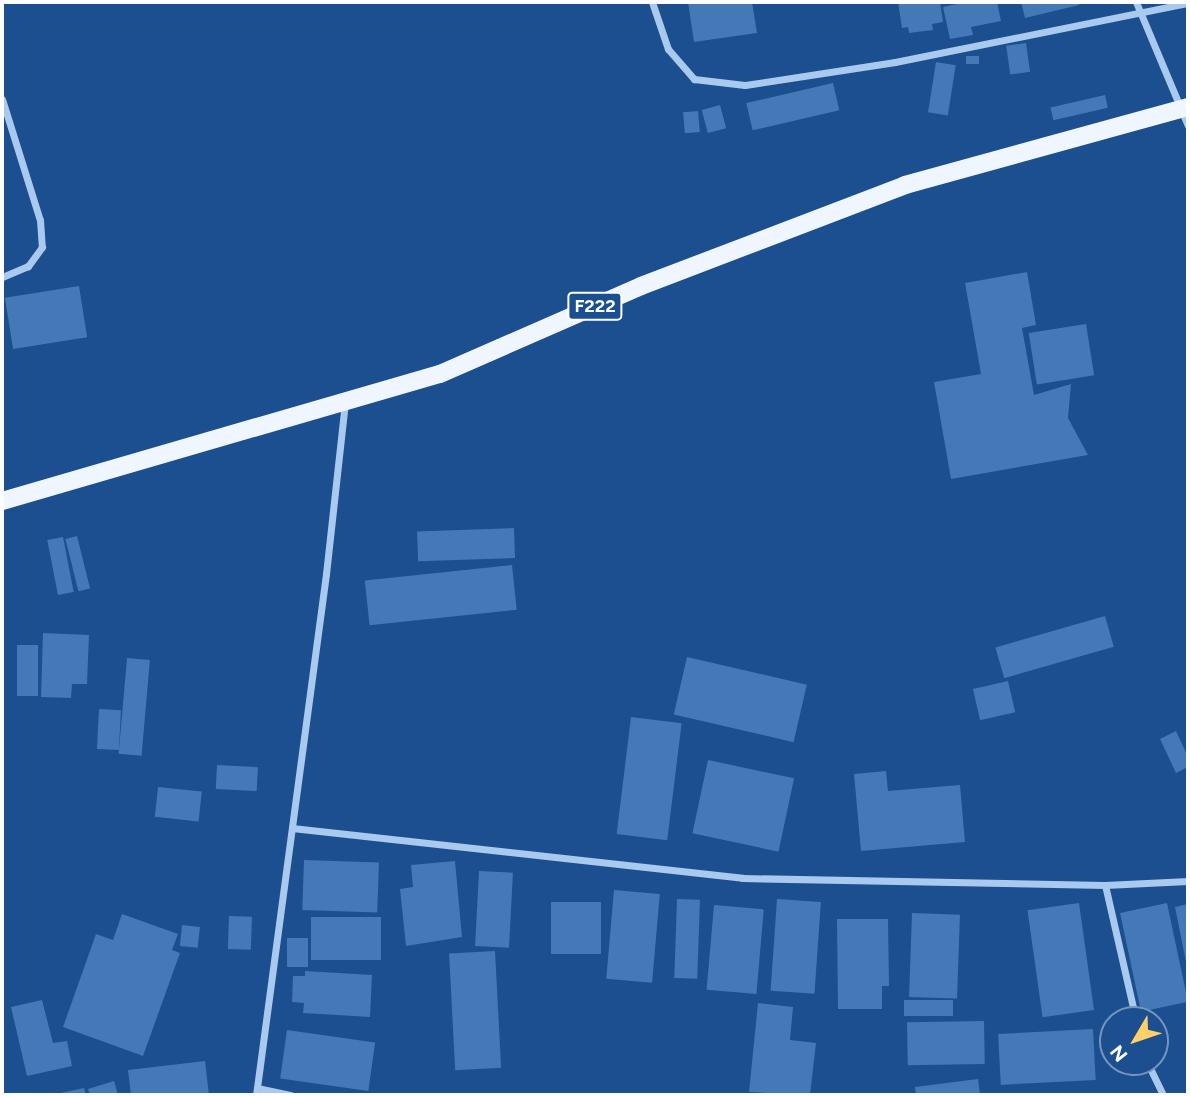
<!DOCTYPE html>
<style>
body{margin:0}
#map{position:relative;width:1190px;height:1097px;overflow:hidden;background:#1b4f8f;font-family:Figtree,sans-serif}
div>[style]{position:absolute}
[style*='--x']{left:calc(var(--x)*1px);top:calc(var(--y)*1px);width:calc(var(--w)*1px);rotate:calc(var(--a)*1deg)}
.building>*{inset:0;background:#4478b7;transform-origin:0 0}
.street>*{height:7px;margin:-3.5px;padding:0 3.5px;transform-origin:3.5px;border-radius:3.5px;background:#a9c9ee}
.primary>*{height:18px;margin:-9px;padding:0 9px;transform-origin:9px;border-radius:9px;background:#f0f6ff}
span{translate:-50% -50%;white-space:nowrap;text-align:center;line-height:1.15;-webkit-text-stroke:7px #1b4f8f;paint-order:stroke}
.shield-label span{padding:2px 5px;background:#1b4f8f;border:2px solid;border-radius:5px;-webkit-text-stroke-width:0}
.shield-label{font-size:18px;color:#fff;font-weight:700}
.frame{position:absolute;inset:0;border:4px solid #fff;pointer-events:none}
.north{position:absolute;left:1099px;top:1006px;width:70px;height:70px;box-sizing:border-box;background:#1b4f8f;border:2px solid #7695bc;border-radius:50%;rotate:231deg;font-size:19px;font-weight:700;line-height:28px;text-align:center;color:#fff}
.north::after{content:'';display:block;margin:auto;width:24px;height:32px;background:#ffd166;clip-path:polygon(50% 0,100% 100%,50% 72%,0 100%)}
</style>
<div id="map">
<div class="building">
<i style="clip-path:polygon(688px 2px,752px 2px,757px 33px,694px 42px)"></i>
<i style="clip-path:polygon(898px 2px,940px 2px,943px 22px,932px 24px,933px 30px,909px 33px,908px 27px,902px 28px)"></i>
<i style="clip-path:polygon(966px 2px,997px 2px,1001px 21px,971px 27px,973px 35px,950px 39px,943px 7px)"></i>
<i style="clip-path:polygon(1021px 2px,1078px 2px,1079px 5px,1025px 18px)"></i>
<i style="left:1026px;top:43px;width:29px;height:20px;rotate:82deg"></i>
<i style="left:966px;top:56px;width:13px;height:8px"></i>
<i style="left:936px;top:62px;width:20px;height:51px;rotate:9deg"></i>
<i style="left:833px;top:83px;width:28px;height:89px;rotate:77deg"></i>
<i style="left:1105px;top:95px;width:13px;height:56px;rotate:77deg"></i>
<i style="left:720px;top:105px;width:24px;height:19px;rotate:75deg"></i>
<i style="left:698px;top:111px;width:21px;height:15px;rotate:85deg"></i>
<i style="clip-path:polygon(1027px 272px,1036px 325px,1022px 328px,1034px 395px,1071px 384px,1068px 418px,1088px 455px,951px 479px,934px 382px,981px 374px,965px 283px)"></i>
<i style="left:79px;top:286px;width:52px;height:75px;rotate:81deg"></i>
<i style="left:1086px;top:324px;width:52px;height:58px;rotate:81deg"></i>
<i style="left:514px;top:528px;width:30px;height:97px;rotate:88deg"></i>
<i style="left:77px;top:536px;width:54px;height:12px;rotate:76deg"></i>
<i style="left:63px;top:537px;width:56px;height:16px;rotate:79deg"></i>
<i style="left:512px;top:565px;width:45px;height:148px;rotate:84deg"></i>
<i style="left:1105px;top:616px;width:32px;height:114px;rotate:74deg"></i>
<i style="clip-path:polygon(43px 633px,89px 635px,87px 684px,72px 684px,71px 698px,41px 697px)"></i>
<i style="left:17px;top:645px;width:21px;height:51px"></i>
<i style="left:687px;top:657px;width:123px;height:59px;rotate:13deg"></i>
<i style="left:127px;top:658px;width:23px;height:96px;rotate:5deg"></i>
<i style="left:1008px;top:681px;width:32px;height:36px;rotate:77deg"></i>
<i style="left:99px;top:709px;width:22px;height:40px;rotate:3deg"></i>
<i style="left:631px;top:717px;width:51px;height:118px;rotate:7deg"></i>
<i style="clip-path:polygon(1176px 731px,1188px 757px,1188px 767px,1176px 773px,1160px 739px)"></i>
<i style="left:708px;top:760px;width:88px;height:75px;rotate:12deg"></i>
<i style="left:217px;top:765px;width:41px;height:24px;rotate:3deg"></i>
<i style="clip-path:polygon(886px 771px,888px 791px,960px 785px,965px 842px,861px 851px,854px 774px)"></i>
<i style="left:158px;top:787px;width:44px;height:30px;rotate:6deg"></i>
<i style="left:304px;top:860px;width:75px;height:50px;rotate:2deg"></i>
<i style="clip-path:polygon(455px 861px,462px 937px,406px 946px,400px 889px,413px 887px,411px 865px)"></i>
<i style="left:479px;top:871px;width:34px;height:75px;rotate:3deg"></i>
<i style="left:614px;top:890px;width:46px;height:89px;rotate:5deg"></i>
<i style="left:677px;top:899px;width:23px;height:79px;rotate:2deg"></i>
<i style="left:777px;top:899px;width:44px;height:92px;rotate:4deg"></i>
<i style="left:551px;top:902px;width:50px;height:52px"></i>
<i style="left:1079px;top:903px;width:108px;height:52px;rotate:82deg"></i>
<i style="left:1167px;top:903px;width:101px;height:48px;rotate:78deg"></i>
<i style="clip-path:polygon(1188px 904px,1188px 967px,1187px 967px,1175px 907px)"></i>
<i style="left:714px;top:905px;width:50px;height:85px;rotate:5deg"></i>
<i style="left:912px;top:913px;width:48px;height:84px;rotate:2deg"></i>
<i style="clip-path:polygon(122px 914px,178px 934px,172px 950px,180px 953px,143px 1056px,63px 1027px,96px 934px,113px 940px)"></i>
<i style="left:229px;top:916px;width:23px;height:33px;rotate:2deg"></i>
<i style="left:311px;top:917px;width:70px;height:43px"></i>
<i style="clip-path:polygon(837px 919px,888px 919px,889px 986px,882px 986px,882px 1009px,838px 1009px)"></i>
<i style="left:182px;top:925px;width:18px;height:21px;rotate:6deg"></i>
<i style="left:287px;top:938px;width:21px;height:29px"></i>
<i style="left:495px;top:951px;width:117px;height:46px;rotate:87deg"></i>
<i style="clip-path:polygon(305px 971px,372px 975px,370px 1017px,303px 1013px,304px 1003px,292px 1002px,293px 976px,305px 976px)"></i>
<i style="clip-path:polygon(42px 1000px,53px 1043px,67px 1041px,72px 1066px,27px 1076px,11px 1007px)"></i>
<i style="left:904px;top:1000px;width:49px;height:16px"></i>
<i style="clip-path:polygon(758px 1003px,793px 1007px,790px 1040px,816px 1043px,810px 1095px,749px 1092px)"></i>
<i style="left:984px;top:1021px;width:43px;height:77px;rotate:89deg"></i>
<i style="left:1093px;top:1029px;width:51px;height:95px;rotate:87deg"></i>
<i style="left:287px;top:1030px;width:89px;height:49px;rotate:8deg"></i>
<i style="clip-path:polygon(205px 1061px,209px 1095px,131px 1095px,128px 1070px)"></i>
<i style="clip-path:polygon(978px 1079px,980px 1095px,916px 1095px,915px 1087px)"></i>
<i style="clip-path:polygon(114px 1081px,118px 1095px,90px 1095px,88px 1089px)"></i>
<i style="clip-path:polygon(84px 1088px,86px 1095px,56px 1095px,56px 1094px)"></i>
</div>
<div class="street">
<i style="--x:652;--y:2;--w:50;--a:71.2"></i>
<i style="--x:668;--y:49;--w:40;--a:49"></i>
<i style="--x:694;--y:79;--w:51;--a:6.7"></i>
<i style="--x:745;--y:85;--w:152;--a:-8.7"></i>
<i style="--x:895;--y:62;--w:299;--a:-11.4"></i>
<i style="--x:1136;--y:2;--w:134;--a:67.2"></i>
<i style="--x:2;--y:99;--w:127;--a:72.6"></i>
<i style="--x:40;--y:220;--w:27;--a:86"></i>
<i style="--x:42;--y:247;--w:24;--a:126"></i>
<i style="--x:28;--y:266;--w:28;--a:157"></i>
<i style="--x:292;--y:828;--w:453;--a:6.3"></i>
<i style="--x:742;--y:878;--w:363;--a:1.1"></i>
<i style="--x:1105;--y:885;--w:83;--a:-2.8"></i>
<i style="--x:1105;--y:885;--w:139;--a:77.1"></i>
<i style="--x:1147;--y:1062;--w:37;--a:64"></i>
<i style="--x:257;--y:1088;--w:35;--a:12"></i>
<i style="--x:256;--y:1095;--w:526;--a:-82.35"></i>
<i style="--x:326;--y:574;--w:172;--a:-83.7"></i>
</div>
<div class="primary">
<i style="--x:2;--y:501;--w:456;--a:-16.2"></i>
<i style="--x:440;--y:374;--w:219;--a:-23.6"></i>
<i style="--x:641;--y:286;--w:283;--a:-20.9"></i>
<i style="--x:905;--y:185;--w:294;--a:-15.4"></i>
</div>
<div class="shield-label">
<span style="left:595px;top:306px">F222</span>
</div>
<div class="frame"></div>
<div class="north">N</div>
</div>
